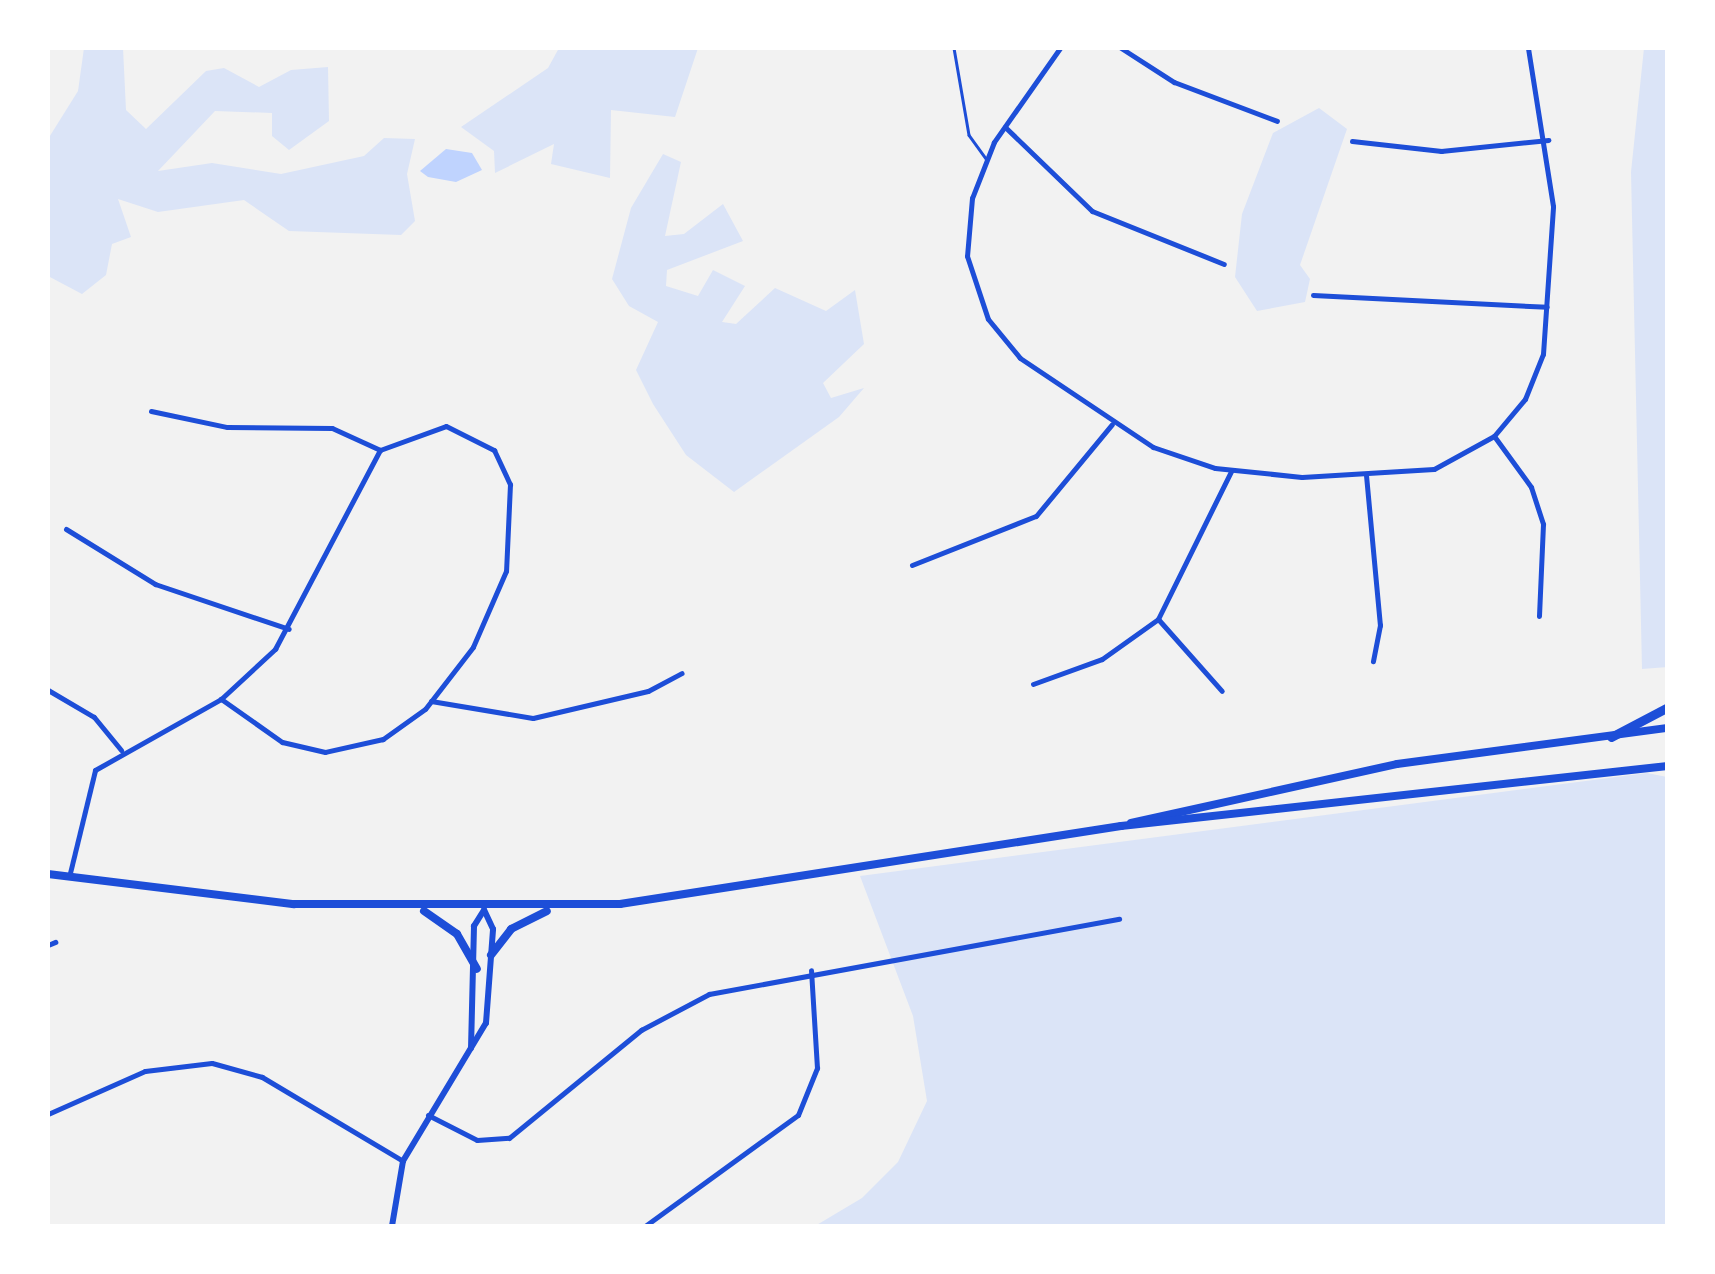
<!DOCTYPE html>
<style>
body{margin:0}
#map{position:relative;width:1715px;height:1274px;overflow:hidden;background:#f2f2f2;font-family:Manrope,sans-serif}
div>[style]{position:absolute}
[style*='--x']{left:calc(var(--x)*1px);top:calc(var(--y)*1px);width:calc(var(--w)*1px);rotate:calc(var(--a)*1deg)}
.green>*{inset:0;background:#dbe4f7}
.water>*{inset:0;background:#bfd3fe}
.service>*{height:2.5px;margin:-1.25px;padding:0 1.25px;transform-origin:1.25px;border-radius:1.25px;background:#1d4ed8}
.minor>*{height:5px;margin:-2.5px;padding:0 2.5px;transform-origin:2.5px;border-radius:2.5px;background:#1d4ed8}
.tertiary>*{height:6px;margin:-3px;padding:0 3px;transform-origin:3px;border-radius:3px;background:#1d4ed8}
.secondary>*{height:8px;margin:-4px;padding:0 4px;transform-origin:4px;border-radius:4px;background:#1d4ed8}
.trunk>*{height:9px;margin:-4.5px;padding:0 4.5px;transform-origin:4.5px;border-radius:4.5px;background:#1d4ed8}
span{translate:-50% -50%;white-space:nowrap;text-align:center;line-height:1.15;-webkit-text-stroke:9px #fff;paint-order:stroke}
.frame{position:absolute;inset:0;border:50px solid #fff;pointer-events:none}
</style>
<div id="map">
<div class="green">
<i style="clip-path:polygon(84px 48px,123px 48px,126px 110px,146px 129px,206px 71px,224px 68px,259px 87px,291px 70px,328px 67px,329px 121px,289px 150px,272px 136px,272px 113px,215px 111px,158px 171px,212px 163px,281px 174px,364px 156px,384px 138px,415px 139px,407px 174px,415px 221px,401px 235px,289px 231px,244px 200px,158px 212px,118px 199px,131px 237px,112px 244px,106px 275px,82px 294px,48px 276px,48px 139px,78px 91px)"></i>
<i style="clip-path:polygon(559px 48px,698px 48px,675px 117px,611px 110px,610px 178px,551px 164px,554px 144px,495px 173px,494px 151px,461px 127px,548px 68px)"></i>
<i style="clip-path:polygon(1644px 48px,1668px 48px,1668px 667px,1642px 669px,1631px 172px)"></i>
<i style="clip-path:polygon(1319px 108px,1347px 129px,1300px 265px,1310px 279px,1305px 302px,1257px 311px,1235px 277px,1242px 214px,1273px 133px)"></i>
<i style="clip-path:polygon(663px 154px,681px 162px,665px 236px,684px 234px,723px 204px,743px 241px,667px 270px,666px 286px,698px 296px,713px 270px,745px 286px,722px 322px,736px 324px,775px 288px,826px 311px,855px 290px,864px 344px,823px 383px,831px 398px,864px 388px,839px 417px,734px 492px,686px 455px,653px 404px,636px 370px,658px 322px,629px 306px,612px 279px,631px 208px)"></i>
<i style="clip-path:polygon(1647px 773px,1667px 777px,1667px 1226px,815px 1226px,862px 1198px,898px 1162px,927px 1101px,913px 1016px,860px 876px)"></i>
</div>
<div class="water">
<i style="clip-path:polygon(446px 149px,472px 153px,482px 170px,456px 182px,428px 177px,420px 171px)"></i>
</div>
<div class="service">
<i style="--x:954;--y:48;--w:88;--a:80.2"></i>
<i style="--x:969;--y:135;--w:29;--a:54"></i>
</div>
<div class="minor">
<i style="--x:1060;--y:48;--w:115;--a:125.1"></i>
<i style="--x:994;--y:142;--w:60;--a:111.4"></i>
<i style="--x:972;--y:198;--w:58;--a:94.9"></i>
<i style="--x:967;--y:256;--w:66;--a:71.6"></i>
<i style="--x:988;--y:319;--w:50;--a:50.6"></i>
<i style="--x:1020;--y:358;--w:160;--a:33.8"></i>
<i style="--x:1153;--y:447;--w:65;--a:18.7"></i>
<i style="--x:1215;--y:468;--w:87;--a:5.9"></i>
<i style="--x:1302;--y:477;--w:132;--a:-3.5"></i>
<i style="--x:1434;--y:469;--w:68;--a:-28.8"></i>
<i style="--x:1494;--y:436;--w:48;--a:-50"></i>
<i style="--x:1525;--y:399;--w:48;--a:-68.2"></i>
<i style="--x:1543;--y:354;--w:148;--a:-86.1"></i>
<i style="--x:1553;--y:206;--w:160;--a:-99"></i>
<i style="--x:1121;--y:48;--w:63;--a:32.7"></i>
<i style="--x:1174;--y:82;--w:110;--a:20.7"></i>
<i style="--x:1005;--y:127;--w:121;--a:44"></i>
<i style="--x:1092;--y:211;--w:142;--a:21.9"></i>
<i style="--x:1352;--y:141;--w:90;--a:6.4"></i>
<i style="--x:1441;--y:151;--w:108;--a:-5.9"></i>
<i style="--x:1313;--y:295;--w:234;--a:2.9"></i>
<i style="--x:151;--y:411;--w:78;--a:11.9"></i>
<i style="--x:227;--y:427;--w:105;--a:0.5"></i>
<i style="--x:332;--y:428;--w:53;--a:24.6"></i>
<i style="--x:1494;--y:436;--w:63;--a:54"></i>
<i style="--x:1531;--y:487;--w:39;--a:72"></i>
<i style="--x:1543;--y:524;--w:92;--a:92.5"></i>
<i style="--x:1366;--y:475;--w:151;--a:84.7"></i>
<i style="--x:1380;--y:625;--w:37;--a:101"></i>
<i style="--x:66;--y:529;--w:105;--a:31.7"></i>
<i style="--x:155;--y:584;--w:141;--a:18.6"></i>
<i style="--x:912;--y:565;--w:133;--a:-21.6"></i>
<i style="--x:1036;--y:516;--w:119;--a:-50.4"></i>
<i style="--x:1158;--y:619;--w:96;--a:48.4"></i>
<i style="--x:1033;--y:684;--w:73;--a:-19.9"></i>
<i style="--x:1102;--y:659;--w:69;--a:-35.5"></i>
<i style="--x:1158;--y:619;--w:165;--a:-63.7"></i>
<i style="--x:48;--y:690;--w:53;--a:30.4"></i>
<i style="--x:94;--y:717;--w:43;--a:50.7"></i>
<i style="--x:431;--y:701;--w:103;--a:9.5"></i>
<i style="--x:533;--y:718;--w:118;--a:-13.2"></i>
<i style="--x:648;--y:691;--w:38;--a:-28"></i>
<i style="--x:69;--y:877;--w:110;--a:-76.3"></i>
<i style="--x:95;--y:770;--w:145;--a:-29.4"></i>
<i style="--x:221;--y:699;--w:74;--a:-42.8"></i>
<i style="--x:275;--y:649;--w:225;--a:-62.2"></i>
<i style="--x:380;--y:450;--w:70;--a:-20"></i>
<i style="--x:446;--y:426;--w:54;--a:26.6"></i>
<i style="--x:494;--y:450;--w:38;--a:65"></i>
<i style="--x:510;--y:484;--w:87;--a:92.6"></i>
<i style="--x:506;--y:571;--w:83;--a:113.5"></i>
<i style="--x:473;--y:647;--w:78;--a:127.7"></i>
<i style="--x:425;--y:709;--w:52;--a:144.5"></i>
<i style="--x:383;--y:739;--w:59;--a:167.4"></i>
<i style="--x:325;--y:752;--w:44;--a:-166.9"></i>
<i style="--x:282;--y:742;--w:75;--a:-144.8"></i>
<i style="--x:48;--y:945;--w:8;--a:-23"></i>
<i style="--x:48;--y:1114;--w:106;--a:-23.9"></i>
<i style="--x:145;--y:1071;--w:67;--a:-6.8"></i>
<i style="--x:212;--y:1063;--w:52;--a:15.6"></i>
<i style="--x:262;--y:1077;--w:164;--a:30.8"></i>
<i style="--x:428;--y:1115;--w:55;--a:27"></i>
<i style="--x:477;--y:1140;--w:32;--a:-4"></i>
<i style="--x:509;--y:1138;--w:171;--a:-39.3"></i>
<i style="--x:641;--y:1030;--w:77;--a:-27.9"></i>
<i style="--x:709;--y:994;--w:417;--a:-10.4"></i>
<i style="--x:645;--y:1226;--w:189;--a:-36"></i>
<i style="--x:798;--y:1115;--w:51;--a:-68"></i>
<i style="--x:817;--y:1068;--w:98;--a:-93.5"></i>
</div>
<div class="tertiary">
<i style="--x:392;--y:1226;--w:66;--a:-80.4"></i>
<i style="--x:403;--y:1161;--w:161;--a:-59"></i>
<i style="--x:486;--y:1023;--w:94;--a:-85.7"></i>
<i style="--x:493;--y:929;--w:21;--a:-115"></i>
<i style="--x:484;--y:910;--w:19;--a:122"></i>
<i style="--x:474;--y:926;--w:122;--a:91.4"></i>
</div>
<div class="secondary">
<i style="--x:1131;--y:823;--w:272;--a:-12.5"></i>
<i style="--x:1397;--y:764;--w:273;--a:-7.6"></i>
<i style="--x:48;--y:874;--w:248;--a:7"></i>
<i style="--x:294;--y:904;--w:326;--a:0"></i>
<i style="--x:620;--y:904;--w:507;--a:-8.85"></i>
<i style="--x:1121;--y:826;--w:550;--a:-6.26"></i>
<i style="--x:424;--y:911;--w:40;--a:34.9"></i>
<i style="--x:457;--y:934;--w:40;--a:60.3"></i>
<i style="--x:491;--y:955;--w:33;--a:-52"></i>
<i style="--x:511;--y:929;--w:40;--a:-26.6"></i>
</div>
<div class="trunk">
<i style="--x:1611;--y:737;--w:64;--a:-27.8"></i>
</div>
<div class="frame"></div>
</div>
